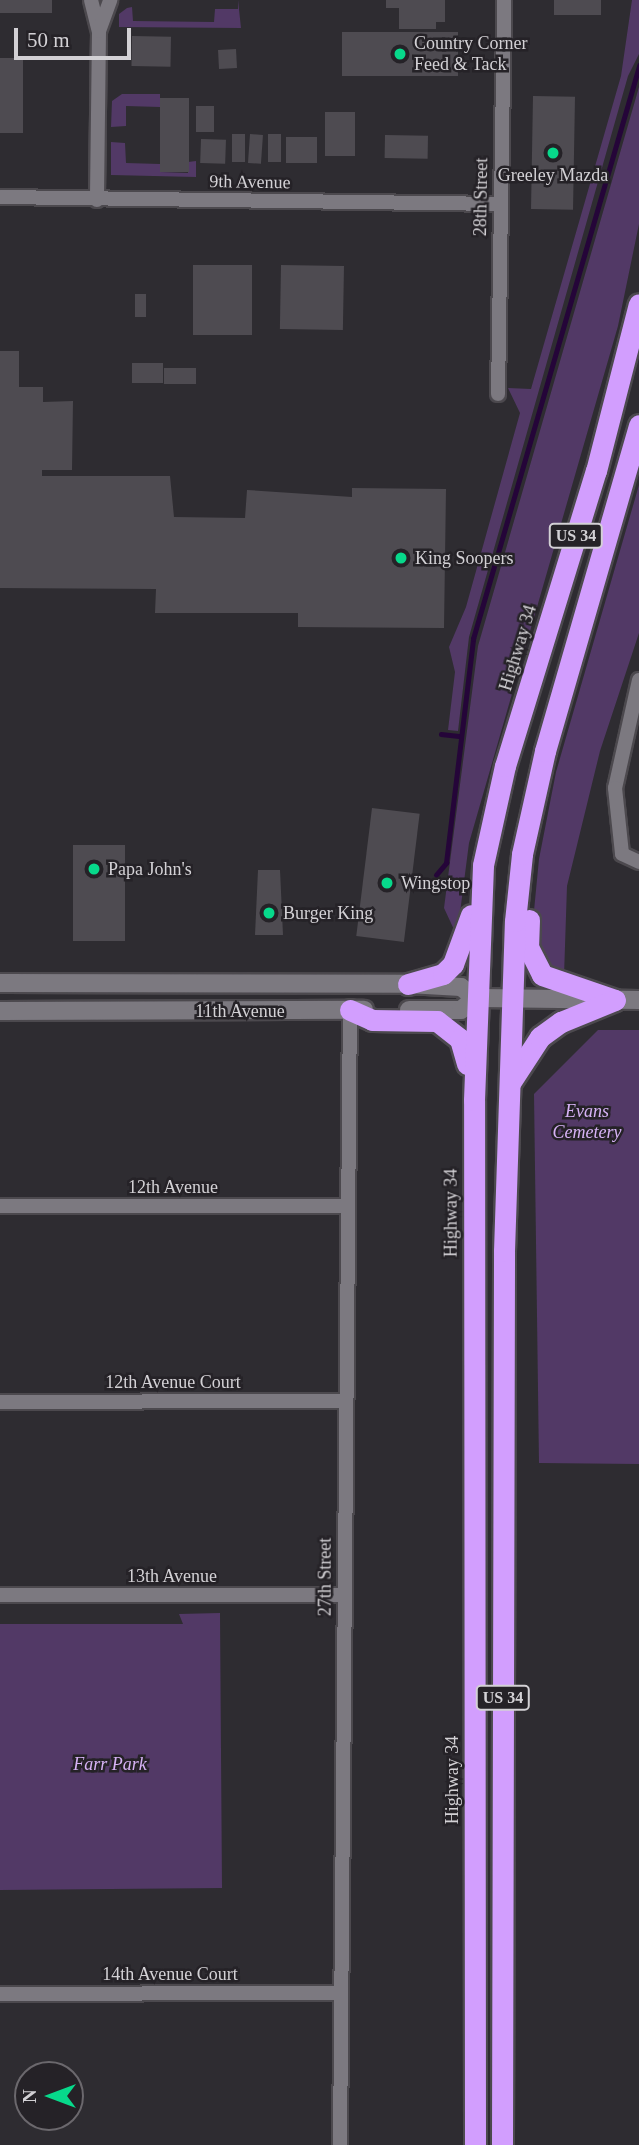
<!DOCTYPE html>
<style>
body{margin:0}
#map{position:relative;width:639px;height:2145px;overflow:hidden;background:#2e2c31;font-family:Georgia,serif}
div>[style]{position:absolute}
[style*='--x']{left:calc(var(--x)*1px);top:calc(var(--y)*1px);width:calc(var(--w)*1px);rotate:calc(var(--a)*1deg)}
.green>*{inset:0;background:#523966}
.stream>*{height:4.5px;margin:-2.25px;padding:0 2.25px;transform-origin:2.25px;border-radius:2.25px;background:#250539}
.building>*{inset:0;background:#4e4b51;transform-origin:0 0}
.roads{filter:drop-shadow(2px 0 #4c494e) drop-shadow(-2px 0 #4c494e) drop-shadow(0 2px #4c494e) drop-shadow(0 -2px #4c494e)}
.street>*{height:14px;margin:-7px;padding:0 7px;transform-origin:7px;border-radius:7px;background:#7c7980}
.secondary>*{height:18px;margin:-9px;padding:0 9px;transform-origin:9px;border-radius:9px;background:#7c7980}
.highway>*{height:21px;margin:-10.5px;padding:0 10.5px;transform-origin:10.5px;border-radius:10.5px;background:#d29efe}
.dots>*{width:19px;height:19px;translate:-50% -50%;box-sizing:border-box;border:4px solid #252227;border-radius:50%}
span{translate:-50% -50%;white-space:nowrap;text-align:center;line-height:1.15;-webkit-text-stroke:5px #252227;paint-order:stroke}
.shield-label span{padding:2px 5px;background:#252227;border:2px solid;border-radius:5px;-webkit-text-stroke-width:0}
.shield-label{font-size:16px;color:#d3d1d5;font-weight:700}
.poi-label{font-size:18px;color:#d3d1d5}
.left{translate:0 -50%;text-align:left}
.street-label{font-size:18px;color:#d3d1d5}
.park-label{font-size:18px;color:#d6b2f5;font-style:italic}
.north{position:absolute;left:14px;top:2061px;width:70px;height:70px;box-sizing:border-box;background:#252227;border:2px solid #6b686d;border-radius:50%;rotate:270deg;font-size:19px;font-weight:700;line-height:28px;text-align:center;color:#d3d1d5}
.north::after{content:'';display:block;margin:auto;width:24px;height:32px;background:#07d98b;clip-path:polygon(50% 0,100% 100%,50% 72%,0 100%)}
.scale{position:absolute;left:14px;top:28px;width:117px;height:32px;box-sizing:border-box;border:4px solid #d3d1d5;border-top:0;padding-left:9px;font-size:21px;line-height:24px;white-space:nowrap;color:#d3d1d5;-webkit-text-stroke:5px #252227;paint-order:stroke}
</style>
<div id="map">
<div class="green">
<i style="clip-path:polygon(238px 0,241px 28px,119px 27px,119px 14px,127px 8px,132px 7px,133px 21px,214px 22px,215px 9px,238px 9px)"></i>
<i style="clip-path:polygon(632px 0,639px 0,639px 54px,628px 76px,469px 637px,458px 731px,448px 730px,455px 672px,449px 647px,466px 607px,520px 413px,508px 388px,531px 389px,621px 76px)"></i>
<i style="clip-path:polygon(639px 87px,639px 224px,618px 326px,469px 843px,457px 936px,444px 908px,478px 646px)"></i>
<i style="clip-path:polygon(122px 94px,160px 94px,160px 107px,126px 106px,126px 126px,111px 127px,112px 101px)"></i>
<i style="clip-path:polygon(111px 142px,125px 143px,126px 163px,160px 164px,160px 172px,188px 173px,188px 162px,196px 161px,196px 177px,111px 175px)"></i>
<i style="clip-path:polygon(639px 485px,639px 633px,600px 751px,567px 886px,564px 976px,540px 958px,533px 921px,539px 859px,556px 772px)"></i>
<i style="clip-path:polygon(598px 1030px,639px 1030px,639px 1464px,539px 1463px,534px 1094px)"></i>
<i style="clip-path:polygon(220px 1613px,222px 1888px,0 1890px,0 1624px,183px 1624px,179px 1614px)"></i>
</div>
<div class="stream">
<i style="--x:441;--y:734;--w:20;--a:6"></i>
<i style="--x:436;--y:875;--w:16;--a:-50"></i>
<i style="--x:446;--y:863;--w:226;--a:-83.1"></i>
<i style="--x:473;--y:639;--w:597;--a:-73.84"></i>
</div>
<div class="building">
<i style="left:0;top:0;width:52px;height:13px"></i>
<i style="clip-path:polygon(386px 0,445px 0,445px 22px,436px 22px,436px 29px,399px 29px,399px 8px,386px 8px)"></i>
<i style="left:554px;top:0;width:47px;height:15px"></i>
<i style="left:342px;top:32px;width:116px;height:44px"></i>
<i style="left:132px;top:36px;width:39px;height:30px;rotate:1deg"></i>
<i style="left:236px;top:49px;width:19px;height:18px;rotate:87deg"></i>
<i style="left:0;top:58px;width:23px;height:75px"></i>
<i style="left:533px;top:96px;width:42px;height:113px;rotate:1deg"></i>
<i style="left:160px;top:98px;width:29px;height:74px"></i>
<i style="left:196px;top:106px;width:18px;height:26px"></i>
<i style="left:325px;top:112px;width:30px;height:44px"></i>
<i style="left:232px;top:134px;width:13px;height:28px"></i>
<i style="left:250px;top:134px;width:13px;height:29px;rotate:4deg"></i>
<i style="left:268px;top:134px;width:13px;height:28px"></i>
<i style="left:385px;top:135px;width:43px;height:23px;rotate:1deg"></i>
<i style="left:286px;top:137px;width:31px;height:26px"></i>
<i style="left:201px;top:139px;width:25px;height:24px;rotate:2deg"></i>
<i style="left:193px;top:265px;width:59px;height:70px"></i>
<i style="left:281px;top:265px;width:63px;height:64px;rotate:1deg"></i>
<i style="left:135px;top:294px;width:11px;height:23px"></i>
<i style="clip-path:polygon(0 351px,19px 351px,19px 387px,43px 387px,43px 402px,73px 401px,72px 470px,42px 470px,42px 476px,170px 476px,174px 517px,245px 518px,247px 490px,352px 497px,352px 488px,446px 489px,444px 628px,298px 627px,298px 613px,155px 613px,156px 589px,0 588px)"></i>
<i style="left:132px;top:363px;width:31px;height:20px"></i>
<i style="left:196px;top:368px;width:16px;height:32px;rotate:90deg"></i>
<i style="left:372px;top:808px;width:48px;height:129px;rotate:7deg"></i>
<i style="left:73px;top:845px;width:52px;height:96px"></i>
<i style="clip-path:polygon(258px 870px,280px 870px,283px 935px,255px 935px)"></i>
</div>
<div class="roads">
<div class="street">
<i style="--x:91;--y:0;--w:33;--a:76"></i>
<i style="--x:99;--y:32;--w:168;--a:90.7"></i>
<i style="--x:99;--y:31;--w:33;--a:-70"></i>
<i style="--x:0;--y:197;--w:500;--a:0.8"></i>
<i style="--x:498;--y:394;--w:394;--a:-89.1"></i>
<i style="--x:639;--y:680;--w:111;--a:102.5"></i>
<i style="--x:615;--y:788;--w:66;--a:83.9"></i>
<i style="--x:622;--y:854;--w:19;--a:25"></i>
<i style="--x:0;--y:1206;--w:346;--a:0"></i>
<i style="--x:0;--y:1402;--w:346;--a:-0.2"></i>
<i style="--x:0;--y:1595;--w:344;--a:0"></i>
<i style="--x:0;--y:1994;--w:341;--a:-0.2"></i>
<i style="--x:340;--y:2145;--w:1135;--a:-89.5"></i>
</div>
<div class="secondary">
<i style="--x:0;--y:983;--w:408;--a:0.1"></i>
<i style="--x:408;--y:984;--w:53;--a:3.2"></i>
<i style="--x:461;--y:987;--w:18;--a:38"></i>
<i style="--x:475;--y:998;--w:164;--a:0.7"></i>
<i style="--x:409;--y:1010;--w:52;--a:0"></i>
<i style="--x:461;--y:1010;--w:18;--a:-41"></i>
<i style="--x:0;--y:1011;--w:364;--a:-0.2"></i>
</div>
<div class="highway">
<i style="--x:529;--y:920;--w:27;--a:92"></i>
<i style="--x:528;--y:947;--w:31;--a:63"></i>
<i style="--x:542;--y:975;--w:77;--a:18.9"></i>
<i style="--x:408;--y:984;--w:36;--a:-16"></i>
<i style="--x:443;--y:974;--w:14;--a:-45"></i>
<i style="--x:453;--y:964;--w:52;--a:-69.8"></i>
<i style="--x:350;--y:1010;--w:24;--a:24"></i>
<i style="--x:372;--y:1020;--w:65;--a:0.9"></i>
<i style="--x:437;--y:1021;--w:29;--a:38"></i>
<i style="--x:460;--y:1039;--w:26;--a:74"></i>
<i style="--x:510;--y:1083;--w:55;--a:-56.9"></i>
<i style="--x:540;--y:1037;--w:26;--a:-36"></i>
<i style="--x:561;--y:1022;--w:58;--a:-22.2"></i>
<i style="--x:475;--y:2145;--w:1045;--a:-90.05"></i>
<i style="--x:474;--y:1100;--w:235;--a:-87.8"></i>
<i style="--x:483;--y:865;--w:101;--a:-77.5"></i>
<i style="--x:505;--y:766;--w:309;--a:-72.9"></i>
<i style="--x:596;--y:471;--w:172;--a:-75.6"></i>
<i style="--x:502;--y:2145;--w:894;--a:-89.87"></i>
<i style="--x:504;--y:1251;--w:330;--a:-88.1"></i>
<i style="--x:515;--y:921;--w:67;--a:-84"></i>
<i style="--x:522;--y:854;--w:106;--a:-77.4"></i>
<i style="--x:545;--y:751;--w:339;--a:-73.9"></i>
</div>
</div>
<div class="dots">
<i style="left:400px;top:54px;background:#07d98b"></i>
<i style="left:553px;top:153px;background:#07d98b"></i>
<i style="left:401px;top:558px;background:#07d98b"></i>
<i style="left:94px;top:869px;background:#07d98b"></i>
<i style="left:387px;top:883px;background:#07d98b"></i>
<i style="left:269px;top:913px;background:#07d98b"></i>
</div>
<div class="shield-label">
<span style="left:576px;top:536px">US 34</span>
<span style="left:503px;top:1698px">US 34</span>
</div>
<div class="poi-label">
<span class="left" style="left:414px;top:54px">Country Corner<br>Feed &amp; Tack</span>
<span style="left:553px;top:175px">Greeley Mazda</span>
<span class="left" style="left:415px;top:558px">King Soopers</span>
<span class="left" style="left:108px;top:869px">Papa John's</span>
<span class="left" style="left:401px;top:883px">Wingstop</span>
<span class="left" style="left:283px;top:913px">Burger King</span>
</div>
<div class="street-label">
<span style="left:250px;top:182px;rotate:1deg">9th Avenue</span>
<span style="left:481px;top:197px;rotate:-89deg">28th Street</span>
<span style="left:518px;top:648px;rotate:-73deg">Highway 34</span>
<span style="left:240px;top:1011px">11th Avenue</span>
<span style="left:173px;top:1187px">12th Avenue</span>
<span style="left:451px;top:1213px;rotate:-90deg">Highway 34</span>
<span style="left:173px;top:1382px">12th Avenue Court</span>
<span style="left:172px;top:1576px">13th Avenue</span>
<span style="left:325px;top:1577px;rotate:-90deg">27th Street</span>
<span style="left:452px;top:1780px;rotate:-90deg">Highway 34</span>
<span style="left:170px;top:1974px">14th Avenue Court</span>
</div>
<div class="park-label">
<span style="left:587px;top:1122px">Evans<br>Cemetery</span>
<span style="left:110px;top:1764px">Farr Park</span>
</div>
<div class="north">N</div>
<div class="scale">50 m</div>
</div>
